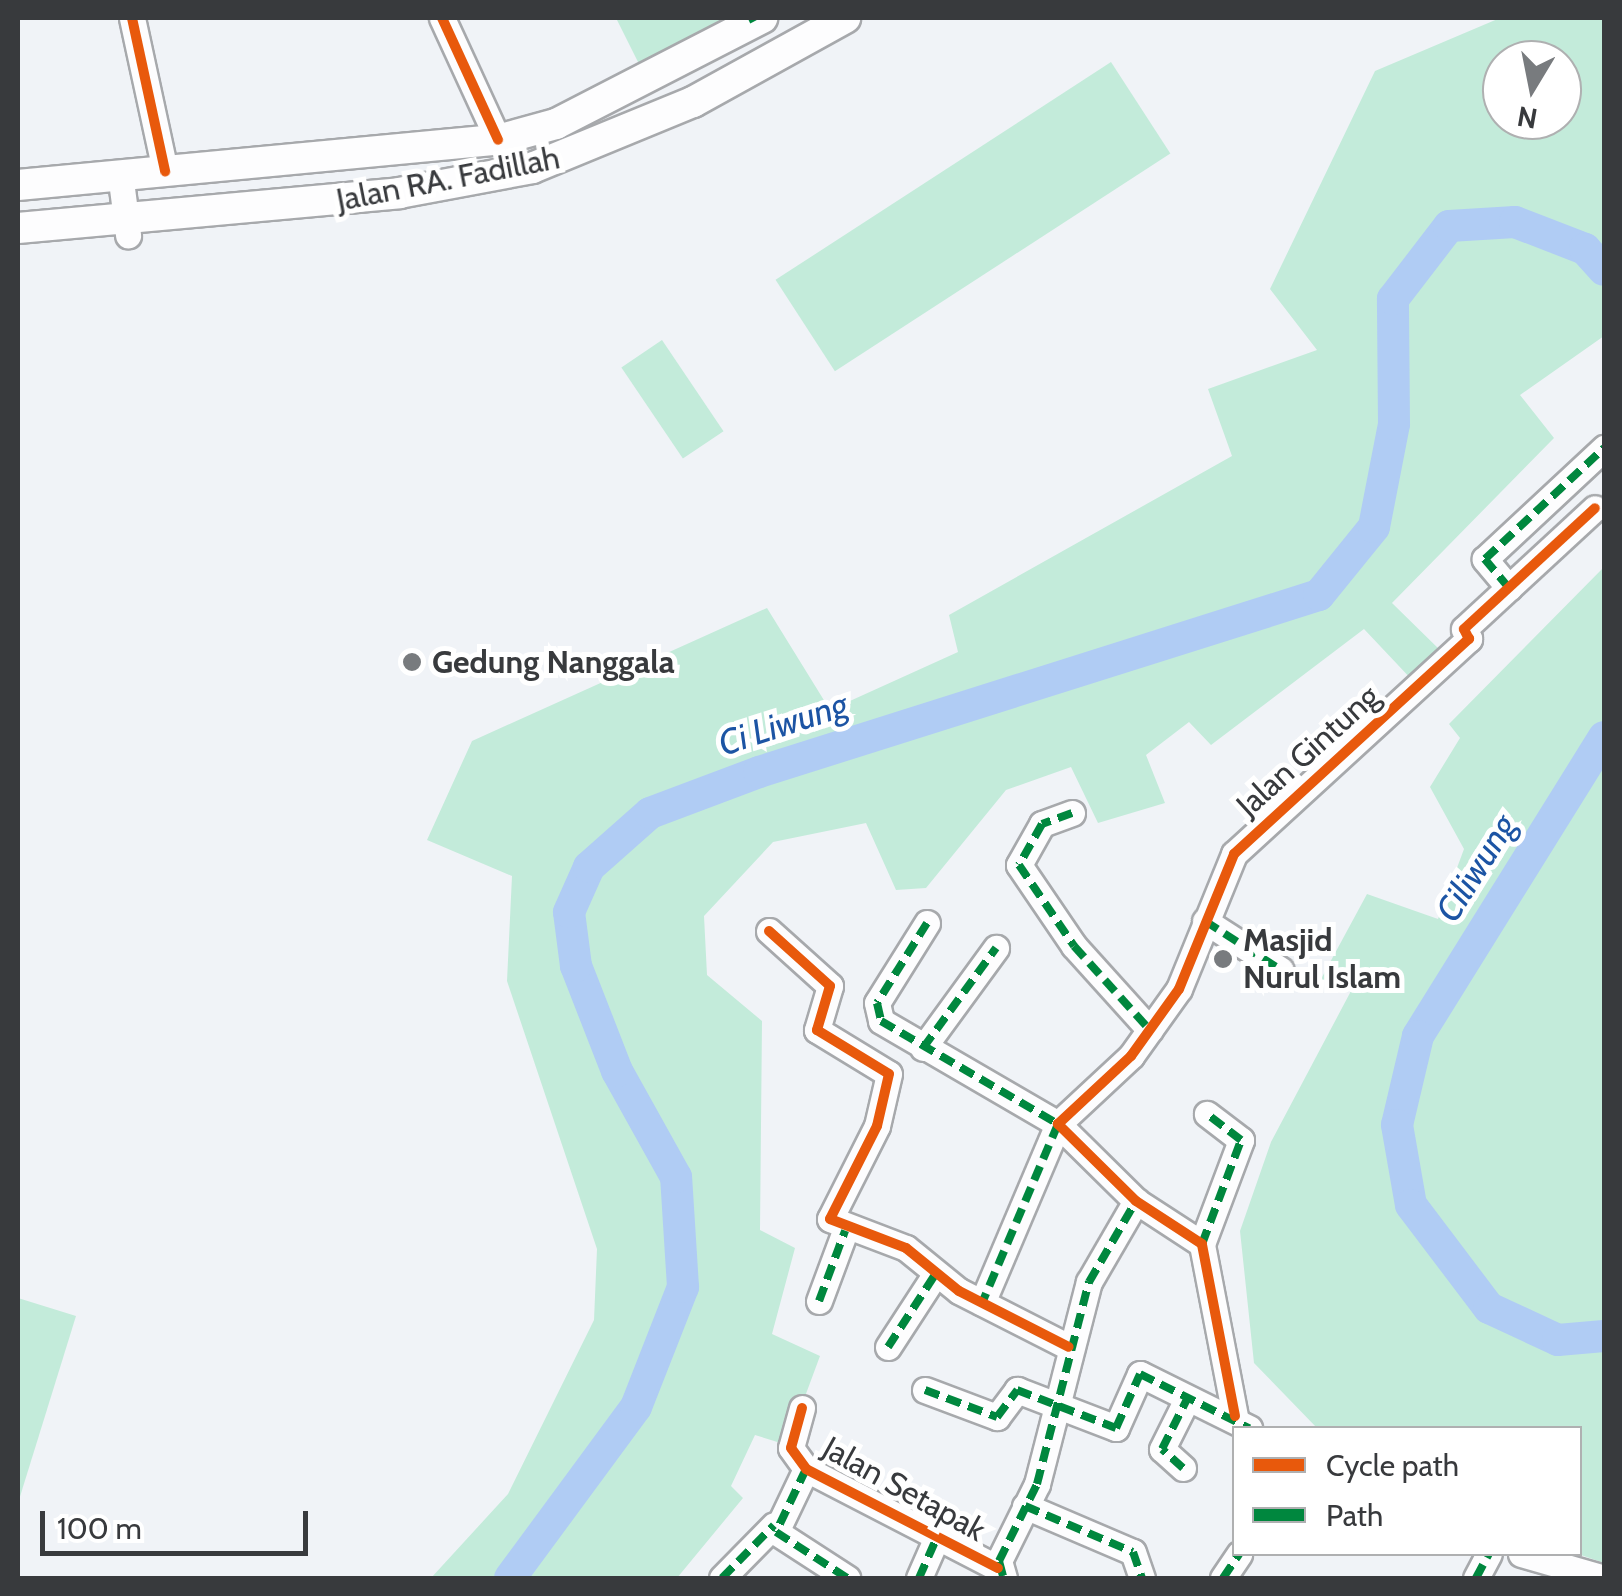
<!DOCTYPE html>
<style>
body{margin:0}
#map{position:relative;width:1622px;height:1596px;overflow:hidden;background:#f0f3f7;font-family:Cabin,sans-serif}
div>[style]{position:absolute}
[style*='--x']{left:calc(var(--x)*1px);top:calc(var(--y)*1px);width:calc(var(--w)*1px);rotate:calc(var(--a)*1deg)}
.green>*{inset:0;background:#c3ebda;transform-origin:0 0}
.river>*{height:32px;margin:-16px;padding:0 16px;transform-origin:16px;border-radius:16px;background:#b0ccf4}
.roads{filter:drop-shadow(2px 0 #a7a9ac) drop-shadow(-2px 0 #a7a9ac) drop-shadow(0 2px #a7a9ac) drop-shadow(0 -2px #a7a9ac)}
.minor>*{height:25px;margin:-12.5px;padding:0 12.5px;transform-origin:12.5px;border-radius:12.5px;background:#fdfdfe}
.major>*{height:30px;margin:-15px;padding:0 15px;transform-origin:15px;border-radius:15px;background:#fdfdfe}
.quiet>*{height:8px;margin-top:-4px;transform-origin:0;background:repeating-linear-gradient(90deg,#00873e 0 15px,transparent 0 23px)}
.cycleway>*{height:10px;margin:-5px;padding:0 5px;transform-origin:5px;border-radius:5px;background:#e8590c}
.dots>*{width:28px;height:28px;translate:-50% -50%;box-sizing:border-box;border:5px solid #fff;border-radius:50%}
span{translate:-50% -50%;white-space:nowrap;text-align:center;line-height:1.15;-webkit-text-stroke:10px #fff;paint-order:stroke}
.street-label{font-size:32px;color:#383a3d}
.poi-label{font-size:32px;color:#383a3d;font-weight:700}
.left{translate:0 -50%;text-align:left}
.water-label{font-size:35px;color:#1c54a4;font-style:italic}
.frame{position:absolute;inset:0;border:20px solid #383a3d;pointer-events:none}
.legend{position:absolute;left:1232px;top:1426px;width:350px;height:130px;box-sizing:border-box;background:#fff;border:2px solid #afb0b1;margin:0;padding:12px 18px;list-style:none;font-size:30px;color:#383a3d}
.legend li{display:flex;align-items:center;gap:20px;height:50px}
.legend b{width:50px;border:2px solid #afb0b1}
.north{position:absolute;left:1482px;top:40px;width:100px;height:100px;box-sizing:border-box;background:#fff;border:2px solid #afb0b1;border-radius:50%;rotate:190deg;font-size:28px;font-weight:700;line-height:40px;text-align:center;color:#383a3d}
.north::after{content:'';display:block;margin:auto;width:35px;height:45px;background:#787b7e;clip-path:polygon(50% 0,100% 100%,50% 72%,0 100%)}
.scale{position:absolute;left:40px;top:1511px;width:268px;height:45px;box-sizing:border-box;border:5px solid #383a3d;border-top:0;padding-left:12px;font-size:30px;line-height:35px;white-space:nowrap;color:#383a3d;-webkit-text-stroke:8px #fff;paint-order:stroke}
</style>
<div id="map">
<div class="green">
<i style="clip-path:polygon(616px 18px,731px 18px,640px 66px)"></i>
<i style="clip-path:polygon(evenodd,1500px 18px,1604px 18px,1604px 336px,1520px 395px,1554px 438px,1392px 603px,1443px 653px,1414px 682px,1364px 629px,1211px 745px,1189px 722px,1146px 755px,1165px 803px,1098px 823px,1071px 767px,1006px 790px,926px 888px,896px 890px,866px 823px,773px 842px,704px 916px,707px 975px,762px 1021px,760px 1230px,795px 1248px,772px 1334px,820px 1356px,787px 1445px,755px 1435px,731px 1486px,743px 1498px,677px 1578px,431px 1578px,508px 1494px,594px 1320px,597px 1249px,507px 981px,512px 876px,427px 840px,472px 741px,767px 608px,830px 710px,958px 652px,949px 615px,1232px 456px,1208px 389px,1317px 350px,1270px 289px,1375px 71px,1500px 18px,1502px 60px,1562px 60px,1562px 120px,1502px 120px,1502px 60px)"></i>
<i style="left:1111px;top:62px;width:109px;height:400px;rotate:57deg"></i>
<i style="left:662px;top:340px;width:110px;height:49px;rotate:56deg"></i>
<i style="clip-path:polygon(1604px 567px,1604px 1563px,1578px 1554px,1580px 1428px,1317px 1428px,1254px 1363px,1240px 1231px,1271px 1142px,1351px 991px,1321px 979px,1367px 894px,1438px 919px,1464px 849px,1430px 787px,1460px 738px,1449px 724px)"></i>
<i style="clip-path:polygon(18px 1298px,76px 1316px,18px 1503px)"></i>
</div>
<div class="river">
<i style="--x:1604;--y:737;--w:352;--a:121.9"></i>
<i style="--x:1418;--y:1036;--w:91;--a:103.3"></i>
<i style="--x:1397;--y:1125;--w:81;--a:80.1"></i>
<i style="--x:1411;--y:1205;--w:129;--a:52.9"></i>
<i style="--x:1489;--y:1308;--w:76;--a:24.9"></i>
<i style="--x:1558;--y:1340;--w:46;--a:-5"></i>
<i style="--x:510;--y:1578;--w:212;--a:-53.6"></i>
<i style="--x:636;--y:1407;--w:129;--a:-68.6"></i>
<i style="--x:683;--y:1287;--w:110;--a:-93.6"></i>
<i style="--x:676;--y:1177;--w:121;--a:-119.1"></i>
<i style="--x:617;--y:1071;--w:113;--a:-111.3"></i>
<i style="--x:576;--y:966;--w:54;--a:-97.4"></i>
<i style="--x:569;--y:912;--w:49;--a:-66"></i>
<i style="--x:589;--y:867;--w:81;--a:-41.5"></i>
<i style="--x:650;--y:813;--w:116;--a:-20.6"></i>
<i style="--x:759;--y:772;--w:587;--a:-17.54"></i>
<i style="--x:1319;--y:595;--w:87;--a:-51"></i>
<i style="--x:1374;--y:527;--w:105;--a:-79"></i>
<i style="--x:1394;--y:424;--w:125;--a:-90.5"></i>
<i style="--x:1393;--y:299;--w:92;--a:-52.5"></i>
<i style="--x:1449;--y:226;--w:66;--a:-3.5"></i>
<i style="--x:1515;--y:222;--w:75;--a:21.1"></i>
<i style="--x:1585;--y:249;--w:28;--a:48"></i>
</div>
<div class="roads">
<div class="minor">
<i style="--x:132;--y:18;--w:157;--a:77.8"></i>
<i style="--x:442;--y:18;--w:134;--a:65.3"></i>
<i style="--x:120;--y:173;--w:63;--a:82.6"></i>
<i style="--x:1509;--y:588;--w:38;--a:-130"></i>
<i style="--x:1485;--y:559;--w:163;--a:-43"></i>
<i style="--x:1072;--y:813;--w:32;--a:160"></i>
<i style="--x:1042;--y:824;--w:47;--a:119.3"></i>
<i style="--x:1019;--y:865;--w:98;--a:55.8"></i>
<i style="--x:1074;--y:946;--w:113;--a:47.9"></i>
<i style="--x:1205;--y:921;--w:90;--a:32.8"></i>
<i style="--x:927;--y:923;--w:94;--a:122"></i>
<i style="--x:877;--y:1003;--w:18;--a:77"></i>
<i style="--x:881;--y:1021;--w:205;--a:30.2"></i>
<i style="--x:1058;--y:1124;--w:194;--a:113"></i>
<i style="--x:769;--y:931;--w:82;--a:42"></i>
<i style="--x:830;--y:986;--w:46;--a:106.5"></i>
<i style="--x:817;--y:1030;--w:84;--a:31.4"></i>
<i style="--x:889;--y:1074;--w:53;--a:103"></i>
<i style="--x:877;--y:1126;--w:104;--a:116.8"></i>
<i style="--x:830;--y:1219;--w:81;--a:20.9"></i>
<i style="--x:906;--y:1248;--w:68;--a:39.1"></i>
<i style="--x:959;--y:1291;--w:123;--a:27"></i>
<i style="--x:923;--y:1048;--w:124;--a:-53.9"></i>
<i style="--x:1202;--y:1244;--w:111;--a:-69.4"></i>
<i style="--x:1241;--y:1140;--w:43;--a:-142.6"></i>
<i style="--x:819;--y:1301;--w:75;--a:-69.6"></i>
<i style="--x:888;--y:1347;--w:88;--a:-57"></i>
<i style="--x:925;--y:1390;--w:77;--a:20.6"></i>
<i style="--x:997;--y:1417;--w:34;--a:-53"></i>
<i style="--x:1017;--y:1390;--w:106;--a:21"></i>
<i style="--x:1116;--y:1428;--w:59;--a:-66"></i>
<i style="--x:1140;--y:1374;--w:122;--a:26.4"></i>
<i style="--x:802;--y:1408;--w:41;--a:105.4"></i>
<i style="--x:791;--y:1448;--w:26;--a:54"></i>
<i style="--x:806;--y:1469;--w:216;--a:27.3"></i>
<i style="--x:1235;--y:1416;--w:175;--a:-100.9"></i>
<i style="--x:1202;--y:1244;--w:79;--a:-146.9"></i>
<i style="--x:1136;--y:1201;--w:110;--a:-135.4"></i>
<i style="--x:1058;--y:1124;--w:100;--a:-43"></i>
<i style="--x:1131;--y:1056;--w:82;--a:-54.4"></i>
<i style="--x:1179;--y:989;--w:146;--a:-67.8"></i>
<i style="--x:1234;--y:854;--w:319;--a:-42.5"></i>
<i style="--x:1469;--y:639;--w:11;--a:-117"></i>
<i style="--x:1464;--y:629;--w:178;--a:-42.7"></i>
<i style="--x:1183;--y:1468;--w:28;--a:-138"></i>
<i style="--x:1162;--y:1449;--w:56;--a:-63.4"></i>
<i style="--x:806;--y:1469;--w:70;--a:115.5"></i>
<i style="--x:776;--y:1532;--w:85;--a:32.9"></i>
<i style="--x:1025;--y:1506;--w:117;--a:23.1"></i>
<i style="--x:1133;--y:1552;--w:28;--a:71"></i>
<i style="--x:1521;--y:1554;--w:86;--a:16.1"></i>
<i style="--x:722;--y:1578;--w:74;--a:-45.5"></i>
<i style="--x:919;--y:1578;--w:45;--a:-66.3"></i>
<i style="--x:1004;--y:1578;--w:18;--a:-106"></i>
<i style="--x:999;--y:1561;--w:86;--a:-63.7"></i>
<i style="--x:1037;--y:1484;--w:209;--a:-75.6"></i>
<i style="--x:1089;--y:1282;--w:94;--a:-59.9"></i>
<i style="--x:1223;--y:1578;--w:29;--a:-56"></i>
<i style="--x:1476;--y:1578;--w:27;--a:-62"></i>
</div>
<div class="major">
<i style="--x:18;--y:185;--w:482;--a:-5.4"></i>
<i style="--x:498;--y:140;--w:60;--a:-15.4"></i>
<i style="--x:556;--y:124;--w:232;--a:-27.2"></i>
<i style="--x:18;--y:228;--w:383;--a:-5.2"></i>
<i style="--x:399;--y:193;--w:135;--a:-10.6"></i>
<i style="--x:532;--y:168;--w:174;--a:-22.3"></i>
<i style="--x:693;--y:102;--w:174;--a:-28.9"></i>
</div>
</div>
<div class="quiet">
<i style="--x:752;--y:18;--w:4;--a:63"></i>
<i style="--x:1509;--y:588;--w:38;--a:-130"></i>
<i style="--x:1485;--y:559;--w:163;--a:-43"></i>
<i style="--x:1072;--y:813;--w:32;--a:160"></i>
<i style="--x:1042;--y:824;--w:47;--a:119.3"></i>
<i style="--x:1019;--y:865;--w:98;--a:55.8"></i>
<i style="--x:1074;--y:946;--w:113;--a:47.9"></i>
<i style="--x:1205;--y:921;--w:90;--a:32.8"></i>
<i style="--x:927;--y:923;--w:94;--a:122"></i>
<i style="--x:877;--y:1003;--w:18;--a:77"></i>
<i style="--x:881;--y:1021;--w:205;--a:30.2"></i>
<i style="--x:1058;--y:1124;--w:194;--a:113"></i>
<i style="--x:923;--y:1048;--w:124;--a:-53.9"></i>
<i style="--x:1202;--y:1244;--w:111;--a:-69.4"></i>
<i style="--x:1241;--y:1140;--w:43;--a:-142.6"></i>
<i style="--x:819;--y:1301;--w:75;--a:-69.6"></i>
<i style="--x:888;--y:1347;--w:88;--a:-57"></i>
<i style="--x:925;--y:1390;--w:77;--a:20.6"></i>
<i style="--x:997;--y:1417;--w:34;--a:-53"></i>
<i style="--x:1017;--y:1390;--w:106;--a:21"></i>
<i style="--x:1116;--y:1428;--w:59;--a:-66"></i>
<i style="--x:1140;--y:1374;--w:122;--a:26.4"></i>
<i style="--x:1183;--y:1468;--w:28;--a:-138"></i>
<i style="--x:1162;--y:1449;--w:56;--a:-63.4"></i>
<i style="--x:806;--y:1469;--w:70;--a:115.5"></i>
<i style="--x:776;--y:1532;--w:85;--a:32.9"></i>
<i style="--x:1025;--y:1506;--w:117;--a:23.1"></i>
<i style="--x:1133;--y:1552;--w:28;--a:71"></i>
<i style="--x:1003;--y:1576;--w:16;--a:-105"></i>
<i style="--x:999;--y:1561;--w:86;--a:-63.7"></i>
<i style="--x:1037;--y:1484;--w:209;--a:-75.6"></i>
<i style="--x:1089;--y:1282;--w:94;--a:-59.9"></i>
<i style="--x:722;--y:1578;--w:74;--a:-45.5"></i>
<i style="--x:919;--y:1578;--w:45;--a:-66.3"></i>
<i style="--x:1223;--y:1578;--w:29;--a:-56"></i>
<i style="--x:1476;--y:1578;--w:27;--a:-62"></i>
</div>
<div class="cycleway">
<i style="--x:132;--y:18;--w:157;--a:77.8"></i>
<i style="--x:442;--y:18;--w:134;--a:65.3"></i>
<i style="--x:769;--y:931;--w:82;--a:42"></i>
<i style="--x:830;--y:986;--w:46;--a:106.5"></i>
<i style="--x:817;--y:1030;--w:84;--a:31.4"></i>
<i style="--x:889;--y:1074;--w:53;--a:103"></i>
<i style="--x:877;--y:1126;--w:104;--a:116.8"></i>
<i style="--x:830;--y:1219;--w:81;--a:20.9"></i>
<i style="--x:906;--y:1248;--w:68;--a:39.1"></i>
<i style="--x:959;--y:1291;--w:123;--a:27"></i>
<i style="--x:802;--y:1408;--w:41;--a:105.4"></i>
<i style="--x:791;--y:1448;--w:26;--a:54"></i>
<i style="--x:806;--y:1469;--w:216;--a:27.3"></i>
<i style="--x:1235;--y:1416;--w:175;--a:-100.9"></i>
<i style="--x:1202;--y:1244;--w:79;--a:-146.9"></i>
<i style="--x:1136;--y:1201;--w:110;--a:-135.4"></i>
<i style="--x:1058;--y:1124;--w:100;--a:-43"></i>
<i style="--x:1131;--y:1056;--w:82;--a:-54.4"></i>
<i style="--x:1179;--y:989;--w:146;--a:-67.8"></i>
<i style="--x:1234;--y:854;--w:319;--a:-42.5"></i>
<i style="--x:1469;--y:639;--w:11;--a:-117"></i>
<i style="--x:1464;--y:629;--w:178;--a:-42.7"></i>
</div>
<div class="dots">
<i style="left:412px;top:662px;background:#787b7e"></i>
<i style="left:1223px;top:959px;background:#787b7e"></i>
</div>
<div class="street-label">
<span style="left:448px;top:179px;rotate:-11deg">Jalan RA. Fadillah</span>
<span style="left:1308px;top:751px;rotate:-42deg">Jalan Gintung</span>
<span style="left:904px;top:1489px;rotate:29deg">Jalan Setapak</span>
</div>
<div class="poi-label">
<span class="left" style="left:432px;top:662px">Gedung Nanggala</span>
<span class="left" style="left:1243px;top:959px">Masjid<br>Nurul Islam</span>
</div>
<div class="water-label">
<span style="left:783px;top:724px;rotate:-18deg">Ci Liwung</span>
<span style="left:1476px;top:868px;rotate:-58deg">Ciliwung</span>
</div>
<div class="frame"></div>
<ul class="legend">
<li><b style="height:12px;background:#e8590c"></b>Cycle path</li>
<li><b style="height:12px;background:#00873e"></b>Path</li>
</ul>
<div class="north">N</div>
<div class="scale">100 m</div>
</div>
